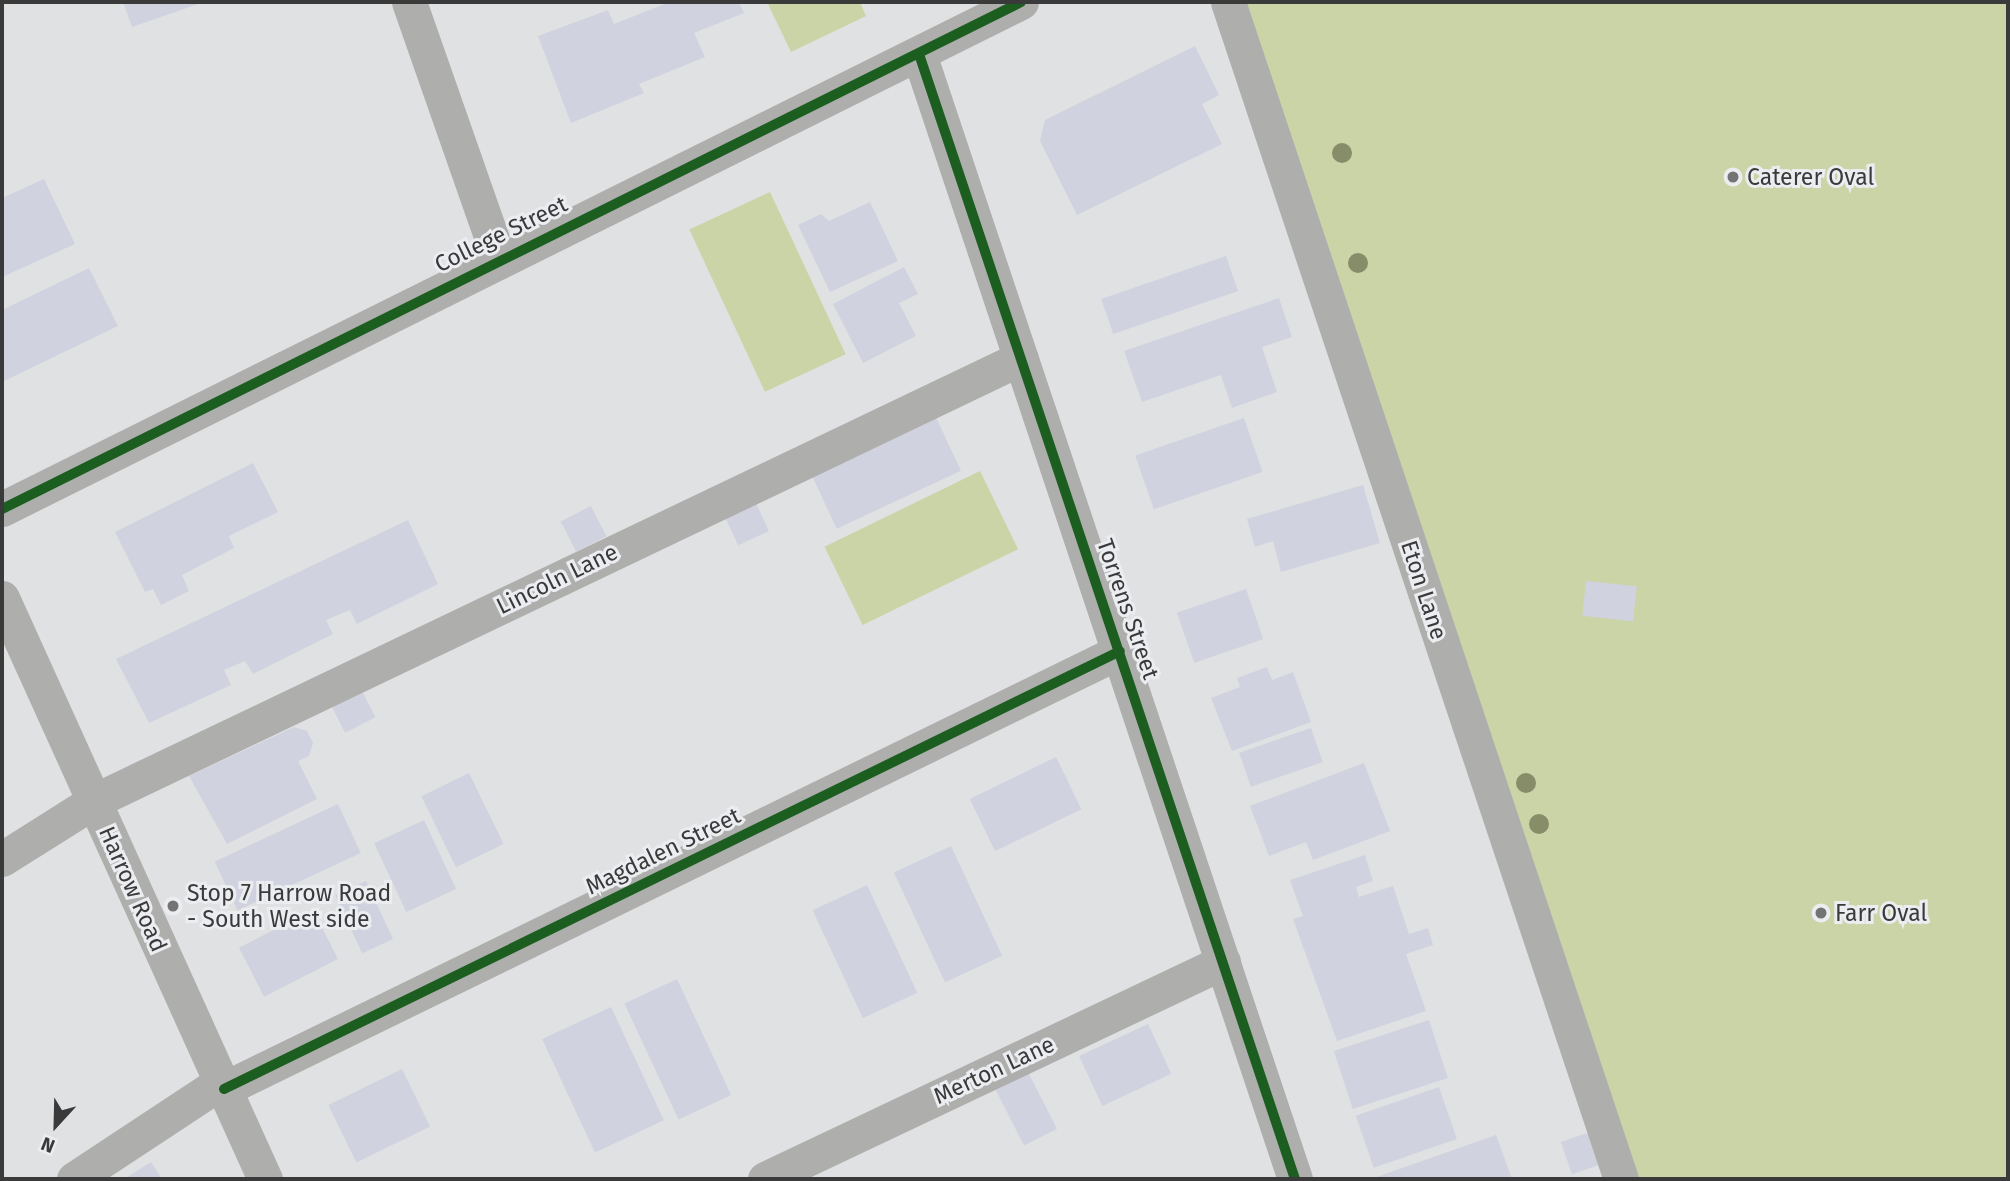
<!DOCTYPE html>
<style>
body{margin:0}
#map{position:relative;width:2010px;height:1181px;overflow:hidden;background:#e0e1e2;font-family:"Fira Sans",sans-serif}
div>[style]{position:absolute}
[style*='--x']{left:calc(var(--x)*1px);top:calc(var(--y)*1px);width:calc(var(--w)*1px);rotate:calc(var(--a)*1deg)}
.green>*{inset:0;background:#cbd4a7;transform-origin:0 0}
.building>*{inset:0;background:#d1d2df;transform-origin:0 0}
.minor>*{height:35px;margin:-17.5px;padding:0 17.5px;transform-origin:17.5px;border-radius:17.5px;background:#aeaead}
.cycleway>*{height:10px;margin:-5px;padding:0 5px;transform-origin:5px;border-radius:5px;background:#1b5e20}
.trees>*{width:20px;height:20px;margin:-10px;border-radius:50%;background:#878d69}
.dots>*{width:19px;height:19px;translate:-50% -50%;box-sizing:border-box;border:4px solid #ecedf1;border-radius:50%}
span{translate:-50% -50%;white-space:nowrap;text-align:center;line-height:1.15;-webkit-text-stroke:6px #ecedf1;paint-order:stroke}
.poi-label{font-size:23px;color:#3a3a3b}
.left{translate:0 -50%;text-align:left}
.street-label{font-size:23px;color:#3a3a3b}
.frame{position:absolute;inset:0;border:4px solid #3a3a3b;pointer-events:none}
.north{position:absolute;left:21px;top:1090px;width:70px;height:70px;-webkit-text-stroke:5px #ecedf1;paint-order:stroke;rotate:202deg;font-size:19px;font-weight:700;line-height:28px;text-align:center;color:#3a3a3b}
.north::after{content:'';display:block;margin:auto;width:24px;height:32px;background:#3a3a3b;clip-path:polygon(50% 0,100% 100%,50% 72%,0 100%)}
</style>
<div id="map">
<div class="green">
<i style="clip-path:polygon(767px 2px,860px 2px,866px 16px,791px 52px)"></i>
<i style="clip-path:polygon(1228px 2px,2008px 2px,2008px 1179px,1621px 1179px)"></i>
<i style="left:770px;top:192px;width:179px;height:89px;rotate:65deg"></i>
<i style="left:980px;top:471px;width:87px;height:173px;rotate:64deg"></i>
</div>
<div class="building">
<i style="clip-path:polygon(123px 2px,204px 2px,132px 27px)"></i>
<i style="clip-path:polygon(670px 2px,739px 2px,744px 13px,694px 33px,705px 57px,639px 84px,644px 93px,571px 123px,538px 36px,608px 10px,614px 24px)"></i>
<i style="clip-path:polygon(1195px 46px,1219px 95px,1202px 104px,1222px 144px,1077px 215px,1040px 141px,1045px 120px)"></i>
<i style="clip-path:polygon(44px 179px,75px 244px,2px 277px,2px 198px)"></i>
<i style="clip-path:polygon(870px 202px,898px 261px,830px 292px,798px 225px,821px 214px,829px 221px)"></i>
<i style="left:1226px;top:256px;width:37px;height:132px;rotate:71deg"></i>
<i style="clip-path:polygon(904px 267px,918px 294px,899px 303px,916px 336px,863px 363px,833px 304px)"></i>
<i style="clip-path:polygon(89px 268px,118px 326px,2px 382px,2px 310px)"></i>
<i style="clip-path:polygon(1279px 298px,1292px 337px,1262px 347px,1277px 392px,1232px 408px,1221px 375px,1142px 402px,1124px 351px)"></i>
<i style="left:933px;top:411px;width:66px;height:137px;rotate:65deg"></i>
<i style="left:1244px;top:418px;width:57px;height:115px;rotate:71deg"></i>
<i style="clip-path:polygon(253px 463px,278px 512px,229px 536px,234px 548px,182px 575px,189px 591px,161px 605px,153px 589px,145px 592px,115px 532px)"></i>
<i style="clip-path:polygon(1363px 485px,1380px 543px,1281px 572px,1273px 541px,1255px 547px,1247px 519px)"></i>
<i style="left:755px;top:501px;width:33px;height:34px;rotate:65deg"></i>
<i style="left:591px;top:506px;width:34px;height:34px;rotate:63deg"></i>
<i style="clip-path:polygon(408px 520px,438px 584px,357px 624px,350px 610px,326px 620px,333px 634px,253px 674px,245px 661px,224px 670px,231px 685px,149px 723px,116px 659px)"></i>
<i style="left:1586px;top:581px;width:51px;height:35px;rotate:6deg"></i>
<i style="left:1246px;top:589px;width:53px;height:73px;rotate:71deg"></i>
<i style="clip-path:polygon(1267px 667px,1272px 680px,1293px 672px,1311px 722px,1232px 751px,1211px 698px,1240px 687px,1237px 678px)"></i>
<i style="left:360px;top:687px;width:34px;height:34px;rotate:63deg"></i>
<i style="clip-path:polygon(294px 727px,307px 731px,313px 743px,309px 756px,298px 761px,317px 799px,227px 844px,189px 776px)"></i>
<i style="left:1311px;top:728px;width:36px;height:76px;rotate:71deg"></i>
<i style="left:1056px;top:757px;width:58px;height:96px;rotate:64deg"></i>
<i style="clip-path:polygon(1364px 763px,1390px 831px,1313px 860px,1306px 842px,1269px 856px,1250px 806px)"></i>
<i style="left:469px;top:773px;width:79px;height:53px;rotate:64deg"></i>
<i style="left:338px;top:804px;width:54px;height:136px;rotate:65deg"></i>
<i style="left:424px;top:820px;width:76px;height:55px;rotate:65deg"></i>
<i style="left:951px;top:846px;width:121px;height:63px;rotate:65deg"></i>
<i style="clip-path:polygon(1365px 855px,1373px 881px,1356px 887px,1359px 897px,1393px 886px,1409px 934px,1428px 928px,1433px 945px,1406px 954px,1426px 1011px,1337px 1041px,1293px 919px,1303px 916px,1290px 880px)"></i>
<i style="left:366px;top:881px;width:64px;height:34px;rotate:65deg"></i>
<i style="left:867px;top:885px;width:119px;height:60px;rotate:65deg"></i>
<i style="left:313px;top:910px;width:55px;height:83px;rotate:63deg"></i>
<i style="left:677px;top:979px;width:128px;height:58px;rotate:65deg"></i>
<i style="left:611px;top:1007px;width:125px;height:76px;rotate:65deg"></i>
<i style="left:1429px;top:1020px;width:61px;height:100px;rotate:72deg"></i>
<i style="left:1148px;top:1024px;width:55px;height:76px;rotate:65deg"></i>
<i style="left:402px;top:1069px;width:64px;height:82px;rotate:64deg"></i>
<i style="left:1027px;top:1070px;width:66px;height:37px;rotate:63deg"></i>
<i style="left:1439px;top:1087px;width:55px;height:88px;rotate:71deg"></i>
<i style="left:1593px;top:1131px;width:34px;height:34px;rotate:71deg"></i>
<i style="clip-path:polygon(1496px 1135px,1512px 1179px,1371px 1179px)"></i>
<i style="clip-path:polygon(151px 1162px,162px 1179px,124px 1179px)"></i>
</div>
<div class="minor">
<i style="--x:409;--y:2;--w:272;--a:70.7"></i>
<i style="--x:1228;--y:2;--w:1241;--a:71.54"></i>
<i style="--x:919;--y:54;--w:1186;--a:71.52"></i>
<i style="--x:2;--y:509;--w:1138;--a:-26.45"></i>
<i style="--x:2;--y:598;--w:638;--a:65.65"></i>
<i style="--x:2;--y:859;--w:109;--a:-32.2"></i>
<i style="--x:94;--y:801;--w:1027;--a:-25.54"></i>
<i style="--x:224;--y:1089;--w:997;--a:-26.05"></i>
<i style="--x:74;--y:1179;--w:176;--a:-33.4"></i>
<i style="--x:765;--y:1179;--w:507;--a:-25.35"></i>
</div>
<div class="cycleway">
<i style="--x:919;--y:54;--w:1186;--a:71.52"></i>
<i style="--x:2;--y:509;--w:1138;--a:-26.45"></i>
<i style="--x:224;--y:1089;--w:997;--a:-26.05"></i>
</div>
<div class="trees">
<i style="left:1342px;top:153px"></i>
<i style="left:1358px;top:263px"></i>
<i style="left:1526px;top:783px"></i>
<i style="left:1539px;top:824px"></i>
</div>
<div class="dots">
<i style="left:1733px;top:177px;background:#747475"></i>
<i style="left:173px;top:906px;background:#747475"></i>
<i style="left:1821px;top:913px;background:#747475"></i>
</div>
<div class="poi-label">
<span class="left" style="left:1747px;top:177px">Caterer Oval</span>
<span class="left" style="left:187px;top:906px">Stop 7 Harrow Road<br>- South West side</span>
<span class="left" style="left:1835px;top:913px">Farr Oval</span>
</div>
<div class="street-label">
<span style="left:501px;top:234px;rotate:-26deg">College Street</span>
<span style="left:557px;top:579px;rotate:-26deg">Lincoln Lane</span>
<span style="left:1424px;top:590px;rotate:72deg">Eton Lane</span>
<span style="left:1128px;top:609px;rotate:71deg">Torrens Street</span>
<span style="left:663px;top:851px;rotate:-26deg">Magdalen Street</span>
<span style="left:133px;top:889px;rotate:66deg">Harrow Road</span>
<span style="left:994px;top:1070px;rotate:-25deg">Merton Lane</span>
</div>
<div class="frame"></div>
<div class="north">N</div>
</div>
